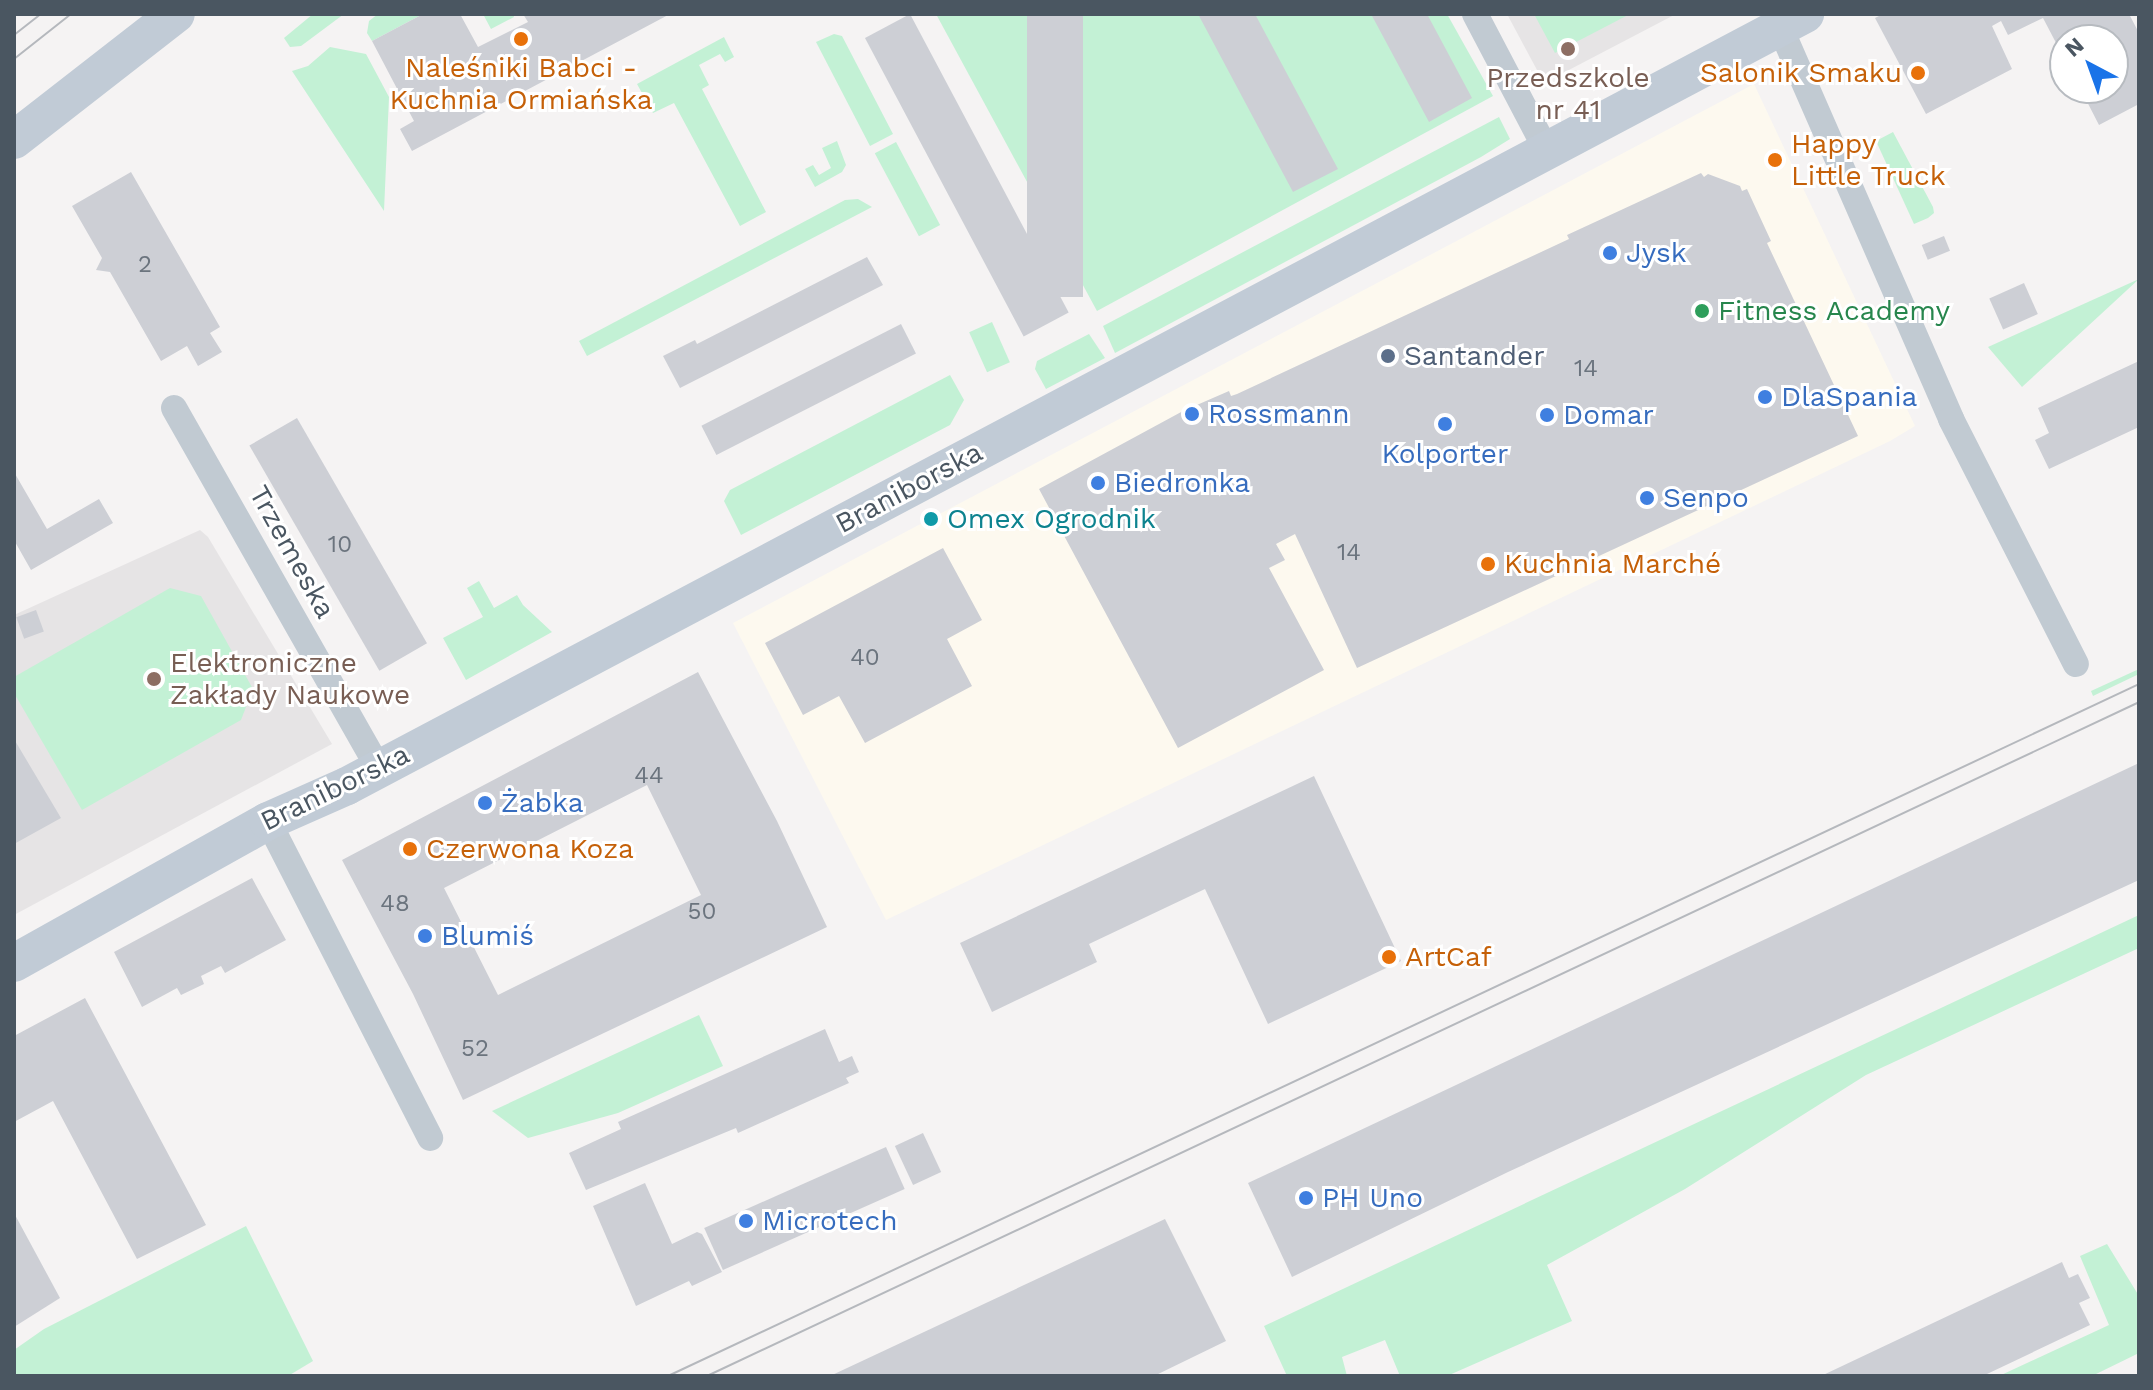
<!DOCTYPE html>
<meta charset="utf-8">
<style>
body{margin:0}
#map{position:relative;width:2153px;height:1390px;overflow:hidden;background:#f5f3f3;font-family:"Work Sans",sans-serif}
div>[style]{position:absolute}
[style*='--x']{left:calc(var(--x)*1px);top:calc(var(--y)*1px);width:calc(var(--w)*1px);rotate:calc(var(--a)*1deg)}
.commercial>*{inset:0;background:#fdf9ef}
.education>*{inset:0;background:#e6e4e5}
.green>*{inset:0;background:#c3f1d5;transform-origin:0 0}
.building>*{inset:0;background:#cdcfd5;transform-origin:0 0}
.street>*{height:26px;margin:-13px;padding:0 13px;transform-origin:13px;border-radius:13px;background:#c1cad2}
.secondary>*{height:38px;margin:-19px;padding:0 19px;transform-origin:19px;border-radius:19px;background:#c1cbd6}
.tram>*{height:2px;margin:-1px;padding:0 1px;transform-origin:1px;border-radius:1px;background:#b5b8bd}
.dots>*{width:22px;height:22px;translate:-50% -50%;box-sizing:border-box;border:4px solid #fff;border-radius:50%}
span{translate:-50% -50%;white-space:nowrap;text-align:center;line-height:1.15;-webkit-text-stroke:6px #fff;paint-order:stroke}
.number-label{font-size:24px;color:#6b747e}
.number-label span{-webkit-text-stroke-width:0}
.food-label{font-size:28px;color:#c56008}
.right{translate:-100% -50%;text-align:right}
.left{translate:0 -50%;text-align:left}
.education-label{font-size:28px;color:#785e54}
.shop-label{font-size:28px;color:#366cbe}
.leisure-label{font-size:28px;color:#27864d}
.service-label{font-size:28px;color:#4e5e75}
.street-label{font-size:28px;color:#4a5661}
.culture-label{font-size:28px;color:#0d838f}
.frame{position:absolute;inset:0;border:16px solid #4a5661;pointer-events:none}
.north{position:absolute;left:2049px;top:24px;width:80px;height:80px;box-sizing:border-box;background:#fff;border:2px solid #b7bbc0;border-radius:50%;rotate:319deg;font-size:22px;font-weight:700;line-height:32px;text-align:center;color:#4a5661}
.north::after{content:'';display:block;margin:auto;width:28px;height:36px;background:#1a73e8;clip-path:polygon(50% 0,100% 100%,50% 72%,0 100%)}
</style>
<div id="map">
<div class="commercial">
<i style="clip-path:polygon(1754px 84px,1915px 426px,1890px 441px,886px 920px,733px 623px)"></i>
</div>
<div class="education">
<i style="clip-path:polygon(1507px 14px,1676px 14px,1544px 83px)"></i>
<i style="clip-path:polygon(200px 530px,208px 537px,332px 744px,14px 915px,14px 615px)"></i>
</div>
<div class="green">
<i style="clip-path:polygon(313px 14px,344px 14px,301px 46px,290px 47px,284px 38px)"></i>
<i style="clip-path:polygon(378px 14px,423px 14px,372px 41px,367px 33px,369px 21px)"></i>
<i style="clip-path:polygon(483px 14px,513px 14px,514px 17px,491px 29px)"></i>
<i style="clip-path:polygon(936px 14px,1447px 14px,1493px 96px,1097px 311px)"></i>
<i style="clip-path:polygon(1534px 14px,1630px 14px,1555px 53px)"></i>
<i style="clip-path:polygon(834px 34px,842px 36px,893px 134px,870px 146px,816px 42px)"></i>
<i style="clip-path:polygon(724px 37px,734px 57px,725px 62px,720px 54px,699px 65px,709px 85px,702px 89px,766px 212px,740px 226px,674px 103px,653px 113px,637px 84px)"></i>
<i style="clip-path:polygon(330px 47px,366px 54px,389px 97px,384px 211px,292px 71px,308px 66px)"></i>
<i style="clip-path:polygon(1499px 117px,1510px 139px,1481px 157px,1115px 353px,1103px 326px)"></i>
<i style="clip-path:polygon(1893px 132px,1933px 207px,1934px 213px,1928px 218px,1914px 224px,1876px 141px)"></i>
<i style="clip-path:polygon(837px 141px,846px 165px,842px 172px,815px 187px,805px 169px,813px 165px,819px 175px,831px 168px,822px 148px)"></i>
<i style="left:896px;top:142px;width:94px;height:24px;rotate:62deg"></i>
<i style="clip-path:polygon(858px 199px,872px 207px,587px 356px,579px 341px,845px 200px)"></i>
<i style="clip-path:polygon(2139px 279px,2022px 387px,1988px 347px)"></i>
<i style="left:992px;top:322px;width:44px;height:25px;rotate:66deg"></i>
<i style="clip-path:polygon(1089px 334px,1105px 358px,1046px 389px,1035px 369px,1037px 361px)"></i>
<i style="clip-path:polygon(950px 375px,964px 400px,950px 425px,741px 535px,724px 501px,730px 490px)"></i>
<i style="clip-path:polygon(479px 581px,494px 608px,517px 595px,523px 605px,552px 632px,466px 680px,443px 638px,483px 617px,467px 588px)"></i>
<i style="clip-path:polygon(170px 588px,201px 596px,253px 689px,241px 720px,82px 810px,14px 693px,14px 677px)"></i>
<i style="clip-path:polygon(2139px 669px,2139px 674px,2093px 696px,2091px 691px)"></i>
<i style="clip-path:polygon(2139px 915px,2139px 948px,1866px 1075px,1685px 1189px,1547px 1265px,1572px 1321px,1447px 1376px,1400px 1376px,1385px 1340px,1342px 1357px,1347px 1376px,1287px 1376px,1264px 1326px)"></i>
<i style="clip-path:polygon(699px 1015px,723px 1066px,618px 1113px,528px 1138px,492px 1111px)"></i>
<i style="clip-path:polygon(246px 1226px,313px 1361px,288px 1376px,14px 1376px,14px 1350px,44px 1329px)"></i>
<i style="clip-path:polygon(2107px 1244px,2139px 1296px,2139px 1353px,2092px 1376px,1999px 1376px,2109px 1325px,2080px 1256px)"></i>
</div>
<div class="building">
<i style="clip-path:polygon(423px 14px,460px 14px,478px 47px,528px 22px,523px 14px,670px 14px,412px 151px,400px 129px,414px 121px,372px 41px)"></i>
<i style="left:910px;top:14px;width:338px;height:51px;rotate:62deg"></i>
<i style="left:1027px;top:14px;width:56px;height:283px"></i>
<i style="clip-path:polygon(1198px 14px,1255px 14px,1338px 169px,1293px 192px)"></i>
<i style="clip-path:polygon(1371px 14px,1427px 14px,1472px 98px,1429px 122px)"></i>
<i style="clip-path:polygon(1883px 14px,2129px 14px,2139px 33px,2139px 104px,2099px 125px,2080px 88px,2113px 88px,2113px 40px,2065px 40px,2065px 60px,2043px 18px,2008px 35px,2001px 21px,1992px 26px,2012px 69px,1926px 114px,1875px 18px)"></i>
<i style="clip-path:polygon(131px 172px,220px 327px,210px 333px,222px 352px,198px 366px,187px 346px,161px 361px,110px 272px,96px 270px,102px 258px,72px 206px)"></i>
<i style="clip-path:polygon(1701px 173px,1704px 177px,1708px 174px,1740px 186px,1742px 191px,1747px 189px,1771px 241px,1767px 243px,1858px 436px,1357px 668px,1295px 534px,1276px 544px,1285px 560px,1269px 568px,1324px 670px,1178px 748px,1039px 489px,1183px 411px,1229px 391px,1231px 396px,1237px 394px,1569px 239px,1567px 235px)"></i>
<i style="left:1944px;top:236px;width:16px;height:24px;rotate:68deg"></i>
<i style="clip-path:polygon(867px 257px,883px 285px,680px 388px,663px 356px,695px 340px,697px 344px)"></i>
<i style="left:2024px;top:283px;width:34px;height:38px;rotate:66deg"></i>
<i style="left:901px;top:324px;width:33px;height:224px;rotate:63deg"></i>
<i style="clip-path:polygon(2139px 361px,2139px 427px,2049px 469px,2035px 440px,2049px 433px,2038px 408px)"></i>
<i style="left:297px;top:418px;width:260px;height:55px;rotate:60deg"></i>
<i style="clip-path:polygon(14px 472px,47px 529px,99px 499px,113px 523px,31px 570px,14px 540px)"></i>
<i style="clip-path:polygon(943px 548px,982px 620px,947px 639px,972px 686px,865px 743px,839px 696px,803px 715px,765px 643px)"></i>
<i style="left:36px;top:610px;width:23px;height:21px;rotate:70deg"></i>
<i style="clip-path:polygon(evenodd,698px 672px,777px 821px,827px 927px,463px 1100px,413px 994px,342px 860px,698px 672px,647px 785px,701px 895px,498px 995px,444px 888px,647px 785px)"></i>
<i style="clip-path:polygon(14px 739px,61px 818px,14px 844px)"></i>
<i style="clip-path:polygon(2139px 763px,2139px 880px,1508px 1172px,1292px 1277px,1248px 1183px)"></i>
<i style="clip-path:polygon(1314px 776px,1401px 961px,1268px 1024px,1205px 889px,1089px 944px,1097px 962px,992px 1012px,960px 943px)"></i>
<i style="clip-path:polygon(252px 878px,286px 940px,225px 973px,221px 966px,201px 976px,204px 984px,181px 995px,177px 988px,142px 1007px,114px 952px)"></i>
<i style="clip-path:polygon(85px 998px,206px 1225px,137px 1259px,53px 1101px,14px 1122px,14px 1036px)"></i>
<i style="clip-path:polygon(825px 1029px,839px 1062px,852px 1056px,859px 1072px,846px 1078px,849px 1083px,738px 1133px,736px 1128px,586px 1190px,569px 1153px,621px 1129px,618px 1122px)"></i>
<i style="left:923px;top:1133px;width:43px;height:31px;rotate:65deg"></i>
<i style="left:886px;top:1147px;width:46px;height:199px;rotate:66deg"></i>
<i style="clip-path:polygon(645px 1183px,672px 1244px,697px 1232px,702px 1234px,722px 1272px,692px 1286px,689px 1281px,636px 1306px,593px 1206px)"></i>
<i style="clip-path:polygon(14px 1213px,60px 1298px,14px 1327px)"></i>
<i style="clip-path:polygon(1165px 1219px,1226px 1341px,1154px 1376px,830px 1376px)"></i>
<i style="clip-path:polygon(2062px 1262px,2069px 1278px,2078px 1274px,2090px 1298px,2079px 1303px,2090px 1325px,1987px 1374px,1821px 1376px)"></i>
</div>
<div class="street">
<i style="--x:1475;--y:14;--w:155;--a:62.3"></i>
<i style="--x:1780;--y:27;--w:428;--a:66.4"></i>
<i style="--x:1951;--y:419;--w:275;--a:63"></i>
<i style="--x:174;--y:408;--w:415;--a:60.4"></i>
<i style="--x:268;--y:821;--w:356;--a:62.9"></i>
</div>
<div class="secondary">
<i style="--x:14;--y:140;--w:205;--a:-37.9"></i>
<i style="--x:14;--y:963;--w:291;--a:-29.2"></i>
<i style="--x:268;--y:821;--w:86;--a:-23.9"></i>
<i style="--x:347;--y:786;--w:1650;--a:-27.9"></i>
</div>
<div class="tram">
<i style="--x:14;--y:35;--w:34;--a:-38"></i>
<i style="--x:14;--y:59;--w:73;--a:-38.3"></i>
<i style="--x:668;--y:1376;--w:1626;--a:-25.19"></i>
<i style="--x:707;--y:1376;--w:1583;--a:-25.2"></i>
</div>
<div class="dots">
<i style="left:521px;top:39px;background:#e8710a"></i>
<i style="left:1568px;top:49px;background:#8d6e63"></i>
<i style="left:1918px;top:73px;background:#e8710a"></i>
<i style="left:1775px;top:160px;background:#e8710a"></i>
<i style="left:1610px;top:253px;background:#3f7fe0"></i>
<i style="left:1702px;top:311px;background:#2e9e5b"></i>
<i style="left:1388px;top:356px;background:#5c6f8a"></i>
<i style="left:1765px;top:397px;background:#3f7fe0"></i>
<i style="left:1192px;top:414px;background:#3f7fe0"></i>
<i style="left:1547px;top:415px;background:#3f7fe0"></i>
<i style="left:1445px;top:424px;background:#3f7fe0"></i>
<i style="left:1098px;top:483px;background:#3f7fe0"></i>
<i style="left:1647px;top:498px;background:#3f7fe0"></i>
<i style="left:931px;top:519px;background:#0f9aa8"></i>
<i style="left:1488px;top:564px;background:#e8710a"></i>
<i style="left:154px;top:679px;background:#8d6e63"></i>
<i style="left:485px;top:803px;background:#3f7fe0"></i>
<i style="left:410px;top:849px;background:#e8710a"></i>
<i style="left:425px;top:936px;background:#3f7fe0"></i>
<i style="left:1389px;top:957px;background:#e8710a"></i>
<i style="left:1306px;top:1198px;background:#3f7fe0"></i>
<i style="left:746px;top:1221px;background:#3f7fe0"></i>
</div>
<div class="number-label">
<span style="left:145px;top:265px">2</span>
<span style="left:1586px;top:369px">14</span>
<span style="left:340px;top:545px">10</span>
<span style="left:1349px;top:553px">14</span>
<span style="left:865px;top:658px">40</span>
<span style="left:649px;top:776px">44</span>
<span style="left:395px;top:904px">48</span>
<span style="left:702px;top:912px">50</span>
<span style="left:475px;top:1049px">52</span>
</div>
<div class="food-label">
<span style="left:521px;top:84px">Naleśniki Babci -<br>Kuchnia Ormiańska</span>
<span class="right" style="left:1902px;top:73px">Salonik Smaku</span>
<span class="left" style="left:1791px;top:160px">Happy<br>Little Truck</span>
<span class="left" style="left:1504px;top:564px">Kuchnia Marché</span>
<span class="left" style="left:426px;top:849px">Czerwona Koza</span>
<span class="left" style="left:1405px;top:957px">ArtCaf</span>
</div>
<div class="education-label">
<span style="left:1568px;top:94px">Przedszkole<br>nr 41</span>
<span class="left" style="left:170px;top:679px">Elektroniczne<br>Zakłady Naukowe</span>
</div>
<div class="shop-label">
<span class="left" style="left:1626px;top:253px">Jysk</span>
<span class="left" style="left:1781px;top:397px">DlaSpania</span>
<span class="left" style="left:1208px;top:414px">Rossmann</span>
<span class="left" style="left:1563px;top:415px">Domar</span>
<span style="left:1445px;top:454px">Kolporter</span>
<span class="left" style="left:1114px;top:483px">Biedronka</span>
<span class="left" style="left:1663px;top:498px">Senpo</span>
<span class="left" style="left:501px;top:803px">Żabka</span>
<span class="left" style="left:441px;top:936px">Blumiś</span>
<span class="left" style="left:1322px;top:1198px">PH Uno</span>
<span class="left" style="left:762px;top:1221px">Microtech</span>
</div>
<div class="leisure-label">
<span class="left" style="left:1718px;top:311px">Fitness Academy</span>
</div>
<div class="service-label">
<span class="left" style="left:1404px;top:356px">Santander</span>
</div>
<div class="street-label">
<span style="left:909px;top:488px;rotate:-28deg">Braniborska</span>
<span style="left:292px;top:552px;rotate:61deg">Trzemeska</span>
<span style="left:335px;top:788px;rotate:-26deg">Braniborska</span>
</div>
<div class="culture-label">
<span class="left" style="left:947px;top:519px">Omex Ogrodnik</span>
</div>
<div class="frame"></div>
<div class="north">N</div>
</div>
